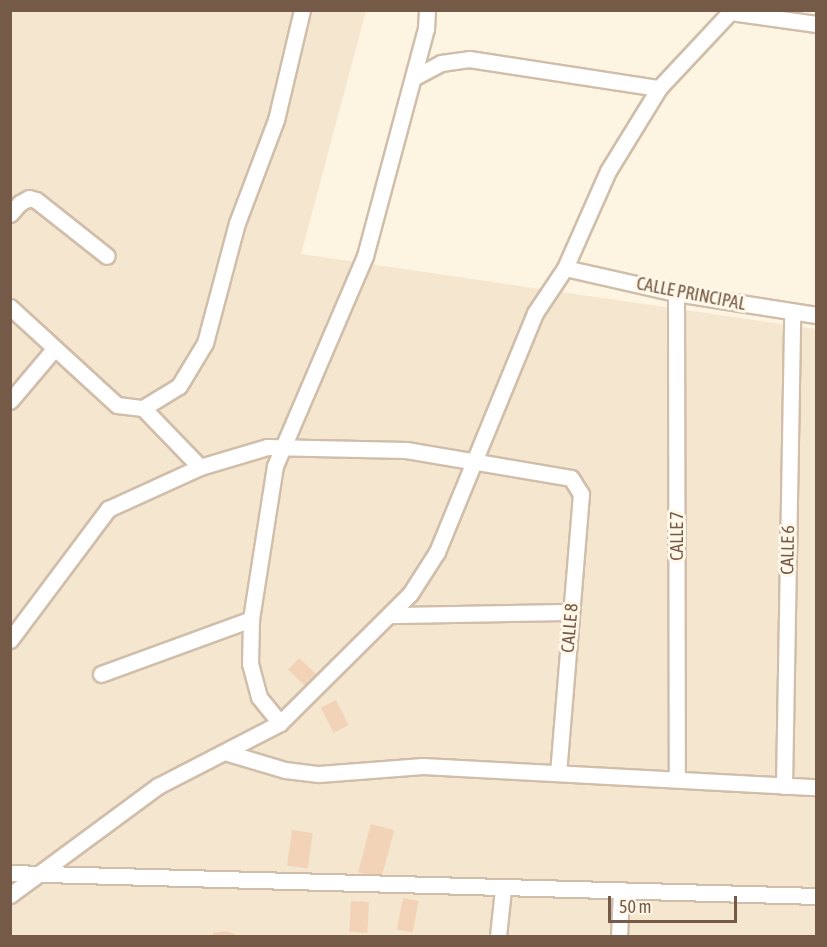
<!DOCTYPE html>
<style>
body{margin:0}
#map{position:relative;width:827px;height:947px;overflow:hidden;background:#fdf4e1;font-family:"Asap Condensed",sans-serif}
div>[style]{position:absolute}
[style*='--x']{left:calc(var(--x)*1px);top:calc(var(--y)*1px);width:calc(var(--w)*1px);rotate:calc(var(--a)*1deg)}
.residential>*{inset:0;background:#f5e6cf}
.building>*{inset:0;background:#f3d3b8;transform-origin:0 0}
.roads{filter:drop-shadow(2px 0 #d0beab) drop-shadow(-2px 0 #d0beab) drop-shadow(0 2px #d0beab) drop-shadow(0 -2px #d0beab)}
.minor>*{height:15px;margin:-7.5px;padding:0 7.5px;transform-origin:7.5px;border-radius:7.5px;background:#fff}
span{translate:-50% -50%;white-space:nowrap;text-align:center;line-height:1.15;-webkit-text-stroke:6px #fff7e8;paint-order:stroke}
.street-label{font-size:18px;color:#755a47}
.frame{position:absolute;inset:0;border:12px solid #755a47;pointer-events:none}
.scale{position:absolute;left:608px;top:896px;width:129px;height:27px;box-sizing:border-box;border:3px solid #755a47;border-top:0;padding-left:8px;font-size:18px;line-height:21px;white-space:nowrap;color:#755a47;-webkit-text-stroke:4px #fff7e8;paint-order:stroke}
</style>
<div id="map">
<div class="residential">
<i style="clip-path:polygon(10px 11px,366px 11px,301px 254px,816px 329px,816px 936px,11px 936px)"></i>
</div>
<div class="building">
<i style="left:299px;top:658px;width:23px;height:16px;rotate:43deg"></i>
<i style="left:336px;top:700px;width:28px;height:17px;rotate:63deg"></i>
<i style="left:371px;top:824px;width:24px;height:50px;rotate:15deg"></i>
<i style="left:292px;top:830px;width:21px;height:36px;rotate:8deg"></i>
<i style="left:403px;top:898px;width:16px;height:32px;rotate:11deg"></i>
<i style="left:351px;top:901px;width:18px;height:31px;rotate:3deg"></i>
<i style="clip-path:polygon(226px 931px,240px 936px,213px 936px,213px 933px)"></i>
</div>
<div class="roads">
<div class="minor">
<i style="--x:731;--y:12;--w:86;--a:8"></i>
<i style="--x:413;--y:78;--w:32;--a:-28"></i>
<i style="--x:441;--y:63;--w:28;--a:-8"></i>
<i style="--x:469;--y:59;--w:192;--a:8.7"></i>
<i style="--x:10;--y:214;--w:15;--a:-48"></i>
<i style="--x:20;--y:203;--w:10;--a:-29"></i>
<i style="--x:29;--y:198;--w:7;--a:16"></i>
<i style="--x:36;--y:200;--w:90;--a:38.3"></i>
<i style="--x:565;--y:268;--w:114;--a:12.7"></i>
<i style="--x:676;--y:293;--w:142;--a:8.9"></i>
<i style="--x:676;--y:293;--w:486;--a:89.9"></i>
<i style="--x:10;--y:307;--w:145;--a:42.5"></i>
<i style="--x:117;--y:405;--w:26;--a:7"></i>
<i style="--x:143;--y:408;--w:42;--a:-31.4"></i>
<i style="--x:179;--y:386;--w:50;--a:-58.8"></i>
<i style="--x:205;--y:343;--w:124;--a:-75.1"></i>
<i style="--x:237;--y:223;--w:110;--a:-69.3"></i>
<i style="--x:276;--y:120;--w:113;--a:-76.7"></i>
<i style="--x:10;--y:401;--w:68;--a:-49.8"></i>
<i style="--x:143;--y:408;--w:82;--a:46"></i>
<i style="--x:392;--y:615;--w:179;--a:-1"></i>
<i style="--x:10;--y:640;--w:164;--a:-53.2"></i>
<i style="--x:108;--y:509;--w:101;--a:-24.5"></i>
<i style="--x:200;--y:467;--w:70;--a:-16.6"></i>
<i style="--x:267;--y:447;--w:139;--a:1.2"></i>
<i style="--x:406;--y:450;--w:167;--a:9.6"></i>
<i style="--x:571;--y:478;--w:19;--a:58"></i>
<i style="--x:581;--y:494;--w:279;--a:94.7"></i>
<i style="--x:101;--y:674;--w:160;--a:-20.1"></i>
<i style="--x:280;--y:723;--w:33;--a:-129"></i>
<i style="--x:259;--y:697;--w:34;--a:-105"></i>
<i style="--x:250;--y:664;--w:45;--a:-88.7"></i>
<i style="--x:251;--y:619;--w:155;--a:-81.1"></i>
<i style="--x:275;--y:466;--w:228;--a:-66.8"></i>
<i style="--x:365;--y:256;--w:235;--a:-75"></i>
<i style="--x:426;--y:29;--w:19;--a:-87"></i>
<i style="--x:228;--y:753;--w:59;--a:16.6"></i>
<i style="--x:285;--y:770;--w:34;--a:7"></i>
<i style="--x:319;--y:774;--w:104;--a:-4.4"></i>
<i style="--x:423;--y:766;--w:394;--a:3.1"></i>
<i style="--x:784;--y:786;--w:473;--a:-89"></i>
<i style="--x:10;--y:873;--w:806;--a:1.63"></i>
<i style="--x:10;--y:895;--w:184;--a:-36.4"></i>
<i style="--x:158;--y:786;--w:137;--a:-27.3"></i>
<i style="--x:280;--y:723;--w:183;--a:-44.8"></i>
<i style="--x:410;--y:594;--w:50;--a:-57.3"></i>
<i style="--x:437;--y:552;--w:258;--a:-67.7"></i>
<i style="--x:535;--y:313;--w:54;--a:-56.3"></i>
<i style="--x:565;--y:268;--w:106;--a:-66.1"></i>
<i style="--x:608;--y:171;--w:97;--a:-58.4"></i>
<i style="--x:659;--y:88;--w:107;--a:-46.9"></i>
<i style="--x:498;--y:936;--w:47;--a:-83.9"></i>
<i style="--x:619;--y:936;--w:44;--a:-87.4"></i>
</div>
</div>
<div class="street-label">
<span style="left:691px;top:294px;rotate:11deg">CALLE PRINCIPAL</span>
<span style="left:677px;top:536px;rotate:-90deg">CALLE 7</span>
<span style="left:788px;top:550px;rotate:-89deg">CALLE 6</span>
<span style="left:570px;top:628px;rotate:-85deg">CALLE 8</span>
</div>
<div class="frame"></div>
<div class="scale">50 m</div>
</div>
